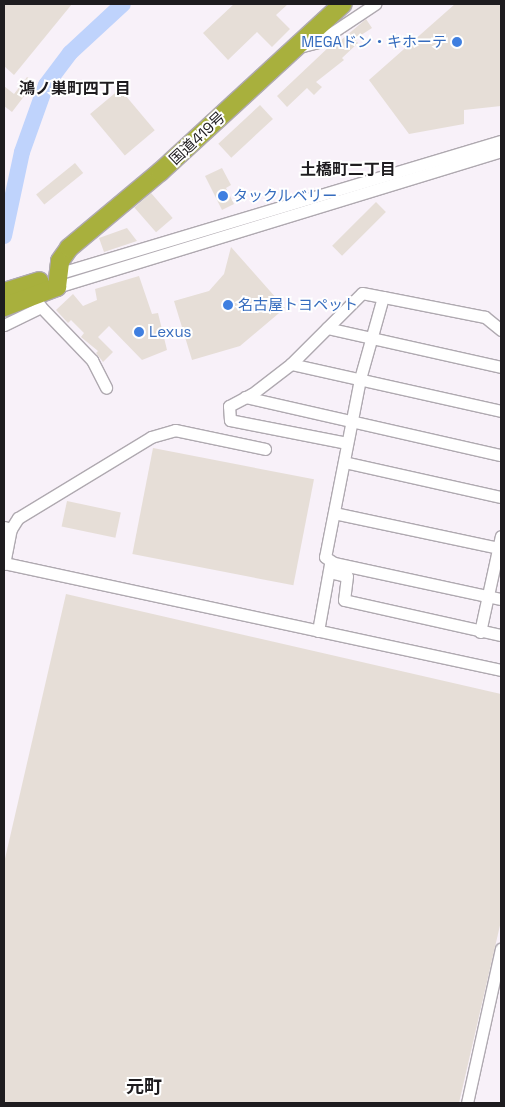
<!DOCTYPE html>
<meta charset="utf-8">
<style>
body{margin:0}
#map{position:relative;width:505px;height:1107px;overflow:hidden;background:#f8f1f9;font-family:"Space Grotesk","Noto Sans JP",sans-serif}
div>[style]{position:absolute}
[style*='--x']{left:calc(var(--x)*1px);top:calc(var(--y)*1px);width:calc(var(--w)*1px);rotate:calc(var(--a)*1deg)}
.river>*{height:16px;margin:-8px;padding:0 8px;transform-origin:8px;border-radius:8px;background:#bfd3fc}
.building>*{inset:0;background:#e6ded7;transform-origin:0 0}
.roads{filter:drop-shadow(1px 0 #afa9b0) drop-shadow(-1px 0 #afa9b0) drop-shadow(0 1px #afa9b0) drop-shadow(0 -1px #afa9b0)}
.minor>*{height:11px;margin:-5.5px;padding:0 5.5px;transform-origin:5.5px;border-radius:5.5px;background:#fff}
.highway>*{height:18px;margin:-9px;padding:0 9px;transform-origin:9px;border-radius:9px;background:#a8b03d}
.dots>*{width:14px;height:14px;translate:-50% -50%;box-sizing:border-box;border:2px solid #fff;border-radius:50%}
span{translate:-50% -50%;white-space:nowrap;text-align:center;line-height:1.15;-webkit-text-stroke:4px #fff;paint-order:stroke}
.shop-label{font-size:15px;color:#366cbe}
.right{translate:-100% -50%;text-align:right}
.left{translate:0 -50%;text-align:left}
.street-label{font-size:15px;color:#1e1c1f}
.neighbourhood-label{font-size:16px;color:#1e1c1f;font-weight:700}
.quarter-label{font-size:18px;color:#1e1c1f;font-weight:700}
.frame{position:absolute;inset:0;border:5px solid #1e1c1f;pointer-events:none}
</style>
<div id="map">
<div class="river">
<i style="--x:4;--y:236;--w:86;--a:-77.9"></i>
<i style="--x:22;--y:152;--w:71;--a:-70.3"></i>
<i style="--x:46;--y:85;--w:40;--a:-53"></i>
<i style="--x:70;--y:53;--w:72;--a:-42.8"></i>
</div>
<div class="building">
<i style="clip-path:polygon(4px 4px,72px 4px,14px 75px,4px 66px)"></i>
<i style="clip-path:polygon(234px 4px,288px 4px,276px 15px,290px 29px,272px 47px,257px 32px,228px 60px,203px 33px)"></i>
<i style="clip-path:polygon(455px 4px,501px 4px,501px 106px,464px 110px,464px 124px,409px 134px,369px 80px)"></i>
<i style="clip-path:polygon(366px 19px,372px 28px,355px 39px,358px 43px,342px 58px,344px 60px,316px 82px,322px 87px,314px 95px,307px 88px,287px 107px,277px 96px,331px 45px,333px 47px)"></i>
<i style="clip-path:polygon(27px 77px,35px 82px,12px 112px,4px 106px,4px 86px,14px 94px)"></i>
<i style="left:120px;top:89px;width:54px;height:39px;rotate:50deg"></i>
<i style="left:260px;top:105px;width:19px;height:57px;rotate:47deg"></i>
<i style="left:75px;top:163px;width:13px;height:50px;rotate:51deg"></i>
<i style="clip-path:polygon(222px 168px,231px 185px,226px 188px,234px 204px,222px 210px,205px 176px)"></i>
<i style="left:151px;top:193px;width:33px;height:22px;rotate:49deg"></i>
<i style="left:376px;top:202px;width:14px;height:62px;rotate:45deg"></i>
<i style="clip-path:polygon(127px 228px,137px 241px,104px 252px,99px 238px)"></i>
<i style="clip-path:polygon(231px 247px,285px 308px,240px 346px,192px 360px,174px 301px,209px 291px,224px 274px)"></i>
<i style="clip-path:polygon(139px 276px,152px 314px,158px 313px,167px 350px,142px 360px,109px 326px,98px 337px,113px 352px,103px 362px,96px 353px,98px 351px,81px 337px,84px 333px,71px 320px,68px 323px,56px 310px,73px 294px,83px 306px,97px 300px,95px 289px)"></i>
<i style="left:153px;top:448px;width:164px;height:108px;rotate:11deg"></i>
<i style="left:67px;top:501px;width:55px;height:26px;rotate:12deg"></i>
<i style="clip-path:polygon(66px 594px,501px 694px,501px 921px,459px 1103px,4px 1103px,4px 863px)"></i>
</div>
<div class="roads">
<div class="minor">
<i style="--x:299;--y:47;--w:20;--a:-15"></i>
<i style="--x:318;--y:42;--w:69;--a:-33.7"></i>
<i style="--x:57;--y:274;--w:463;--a:-16.7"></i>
<i style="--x:57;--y:287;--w:464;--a:-17"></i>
<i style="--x:41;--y:307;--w:74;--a:46.1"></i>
<i style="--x:92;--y:360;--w:31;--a:63"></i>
<i style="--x:4;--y:325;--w:41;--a:-25.9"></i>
<i style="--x:41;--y:307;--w:7;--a:-124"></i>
<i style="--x:327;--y:328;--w:178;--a:12.6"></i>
<i style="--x:501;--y:330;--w:21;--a:-141"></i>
<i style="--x:485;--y:317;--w:104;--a:-168.9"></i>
<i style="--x:383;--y:297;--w:85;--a:105.7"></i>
<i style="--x:360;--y:379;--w:181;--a:101.1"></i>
<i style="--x:325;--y:557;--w:11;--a:34"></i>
<i style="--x:334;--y:563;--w:171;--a:12.2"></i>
<i style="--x:291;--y:364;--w:215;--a:12.6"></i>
<i style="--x:245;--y:397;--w:262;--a:12.8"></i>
<i style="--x:347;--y:443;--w:119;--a:-168.9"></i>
<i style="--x:230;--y:420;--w:14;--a:-94"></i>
<i style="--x:229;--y:406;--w:26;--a:-28"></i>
<i style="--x:252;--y:394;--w:49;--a:-37.6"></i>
<i style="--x:291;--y:364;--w:100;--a:-45"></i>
<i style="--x:362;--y:293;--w:21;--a:11"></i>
<i style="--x:344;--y:462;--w:161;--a:12.6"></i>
<i style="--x:334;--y:513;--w:169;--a:12"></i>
<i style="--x:4;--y:527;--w:7;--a:16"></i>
<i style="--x:11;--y:529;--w:13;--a:-58"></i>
<i style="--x:18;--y:518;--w:156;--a:-31.3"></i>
<i style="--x:151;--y:437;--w:25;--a:-16"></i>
<i style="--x:175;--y:430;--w:92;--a:11.9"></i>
<i style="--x:4;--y:563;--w:508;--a:12.15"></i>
<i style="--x:4;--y:564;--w:36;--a:-79"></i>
<i style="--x:329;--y:572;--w:18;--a:13"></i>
<i style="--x:347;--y:576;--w:24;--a:97"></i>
<i style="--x:344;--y:600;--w:161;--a:12.6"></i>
<i style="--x:318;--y:631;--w:68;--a:-79.8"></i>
<i style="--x:480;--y:632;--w:98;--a:-77.7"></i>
<i style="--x:467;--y:1103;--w:158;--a:-77.6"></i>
</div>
<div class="highway">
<i style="--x:4;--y:292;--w:37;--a:-17"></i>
<i style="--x:4;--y:307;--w:57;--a:-20.7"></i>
<i style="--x:57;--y:287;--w:26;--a:-83"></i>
<i style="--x:60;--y:261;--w:16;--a:-55"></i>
<i style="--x:69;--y:248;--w:119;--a:-39.9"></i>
<i style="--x:160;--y:172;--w:248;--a:-42.6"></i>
</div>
</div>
<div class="dots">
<i style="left:457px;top:42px;background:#3f7fe0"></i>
<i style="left:223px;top:196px;background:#3f7fe0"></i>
<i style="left:228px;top:305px;background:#3f7fe0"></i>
<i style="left:139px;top:332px;background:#3f7fe0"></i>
</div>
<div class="shop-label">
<span class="right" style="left:447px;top:42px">MEGAドン・キホーテ</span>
<span class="left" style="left:233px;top:196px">タックルベリー</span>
<span class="left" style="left:238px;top:305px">名古屋トヨペット</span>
<span class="left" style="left:149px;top:332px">Lexus</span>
</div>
<div class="street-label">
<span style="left:197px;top:138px;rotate:-43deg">国道419号</span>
</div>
<div class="neighbourhood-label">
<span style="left:75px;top:89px">鴻ノ巣町四丁目</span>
<span style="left:348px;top:170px">土橋町二丁目</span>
</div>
<div class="quarter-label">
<span style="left:144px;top:1087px">元町</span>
</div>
<div class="frame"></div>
</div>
